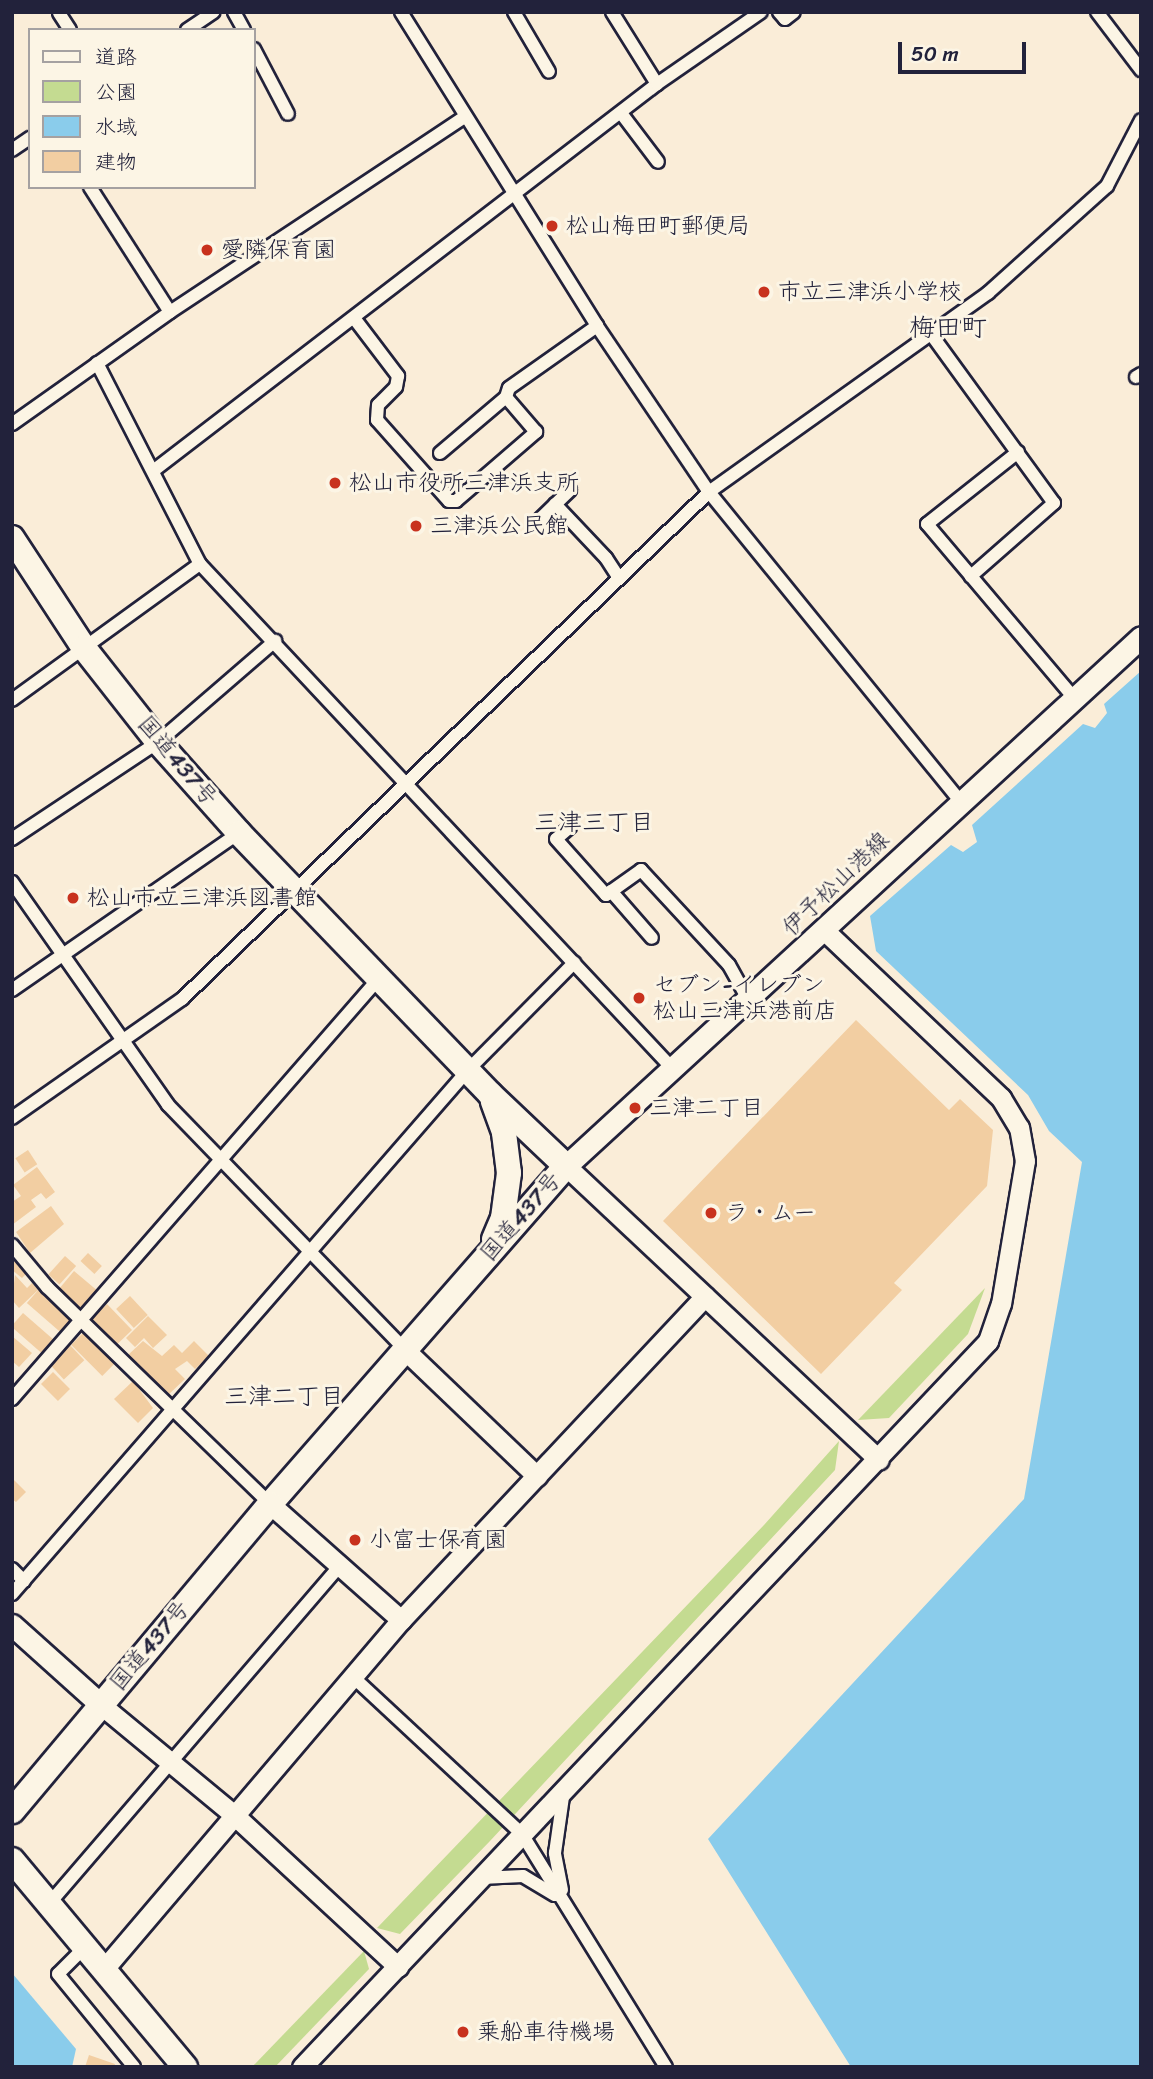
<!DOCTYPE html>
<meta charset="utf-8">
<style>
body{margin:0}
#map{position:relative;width:1153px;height:2079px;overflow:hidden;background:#faedd8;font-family:Sriracha,"Klee One",sans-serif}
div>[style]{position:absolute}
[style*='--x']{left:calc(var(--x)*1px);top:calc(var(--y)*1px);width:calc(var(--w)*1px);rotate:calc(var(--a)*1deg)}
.green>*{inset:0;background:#c4db91}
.water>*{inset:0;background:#8acceb}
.building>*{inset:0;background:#f2cea2;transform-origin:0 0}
.roads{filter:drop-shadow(2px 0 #22223b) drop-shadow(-2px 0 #22223b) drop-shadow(0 2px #22223b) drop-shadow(0 -2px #22223b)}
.street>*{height:12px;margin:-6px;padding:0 6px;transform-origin:6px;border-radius:6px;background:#fcf5e5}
.secondary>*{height:19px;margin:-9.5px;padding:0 9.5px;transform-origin:9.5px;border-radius:9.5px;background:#fcf5e5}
.primary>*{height:21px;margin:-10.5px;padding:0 10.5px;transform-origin:10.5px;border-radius:10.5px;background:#fcf5e5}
.highway>*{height:24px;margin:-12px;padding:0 12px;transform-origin:12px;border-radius:12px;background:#fcf5e5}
.dots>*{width:19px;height:19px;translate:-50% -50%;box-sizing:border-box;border:4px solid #fcf5e5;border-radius:50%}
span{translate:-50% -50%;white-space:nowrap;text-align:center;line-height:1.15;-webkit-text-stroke:6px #fcf5e5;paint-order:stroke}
.poi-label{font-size:23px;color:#22223b}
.left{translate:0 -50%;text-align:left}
.street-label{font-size:23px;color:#22223b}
.neighbourhood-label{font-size:24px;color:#22223b}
.quarter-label{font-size:26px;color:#22223b}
.frame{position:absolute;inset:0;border:14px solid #22223b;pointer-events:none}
.legend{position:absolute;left:28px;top:28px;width:228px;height:161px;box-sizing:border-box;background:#fcf5e5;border:2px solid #a5a1a1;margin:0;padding:9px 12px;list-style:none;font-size:21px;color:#22223b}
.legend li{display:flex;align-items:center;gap:14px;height:35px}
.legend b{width:35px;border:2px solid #a5a1a1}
.scale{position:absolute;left:898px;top:42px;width:128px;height:32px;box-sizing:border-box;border:4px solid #22223b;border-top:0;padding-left:9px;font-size:21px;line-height:24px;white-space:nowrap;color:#22223b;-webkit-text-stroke:5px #fcf5e5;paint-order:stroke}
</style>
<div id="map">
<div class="green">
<i style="clip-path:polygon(985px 1288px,968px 1334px,889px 1418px,858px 1420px)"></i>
<i style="clip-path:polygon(839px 1441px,835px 1470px,490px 1841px,400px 1934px,377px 1928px,764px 1525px)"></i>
<i style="clip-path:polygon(364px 1951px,369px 1969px,275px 2067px,252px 2067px)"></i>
</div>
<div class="water">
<i style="clip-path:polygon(1141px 671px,1141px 2067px,851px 2067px,708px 1839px,1024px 1499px,1082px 1162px,1049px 1131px,1028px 1095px,876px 951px,870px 916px,951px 845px,963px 852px,977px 842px,972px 825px,1083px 724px,1095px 728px,1107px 713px,1104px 704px)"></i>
<i style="clip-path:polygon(12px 1973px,76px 2049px,72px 2067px,12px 2067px)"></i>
</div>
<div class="building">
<i style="clip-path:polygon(856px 1020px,949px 1110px,960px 1099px,993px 1130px,987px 1186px,894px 1283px,902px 1290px,821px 1374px,663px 1221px)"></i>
<i style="left:28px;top:1150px;width:17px;height:15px;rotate:57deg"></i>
<i style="clip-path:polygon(37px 1167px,55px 1192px,46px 1199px,41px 1193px,31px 1200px,36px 1207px,12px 1225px,12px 1202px,21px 1196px,13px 1185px)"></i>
<i style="clip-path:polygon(51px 1206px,64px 1224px,30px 1253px,16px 1232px)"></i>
<i style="clip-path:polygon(12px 1253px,29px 1271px,22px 1278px,12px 1270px)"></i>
<i style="left:88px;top:1253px;width:19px;height:11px;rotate:43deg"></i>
<i style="left:65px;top:1256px;width:15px;height:25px;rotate:42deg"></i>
<i style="left:74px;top:1271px;width:31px;height:24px;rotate:40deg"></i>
<i style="clip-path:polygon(15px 1275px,27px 1288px,32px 1283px,38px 1290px,19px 1308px,12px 1300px)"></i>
<i style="left:40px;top:1288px;width:45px;height:20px;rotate:41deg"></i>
<i style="left:130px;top:1296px;width:26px;height:19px;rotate:47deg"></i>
<i style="left:107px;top:1304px;width:36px;height:21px;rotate:46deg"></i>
<i style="left:23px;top:1313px;width:41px;height:18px;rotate:41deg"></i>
<i style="clip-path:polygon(148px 1316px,167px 1335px,153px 1348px,144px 1338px,135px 1347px,126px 1338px)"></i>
<i style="left:86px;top:1330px;width:44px;height:21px;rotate:45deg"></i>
<i style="clip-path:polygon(12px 1336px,32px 1353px,19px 1367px,12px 1361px)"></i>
<i style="clip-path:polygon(143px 1341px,162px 1356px,174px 1345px,182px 1353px,194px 1341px,209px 1356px,195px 1369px,187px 1361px,175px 1369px,185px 1379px,167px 1396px,128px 1355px)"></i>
<i style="left:70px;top:1345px;width:21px;height:28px;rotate:47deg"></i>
<i style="left:53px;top:1372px;width:24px;height:17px;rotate:45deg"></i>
<i style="clip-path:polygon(133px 1381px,153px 1408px,138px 1423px,114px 1399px)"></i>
<i style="clip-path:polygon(12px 1478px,26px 1492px,16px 1502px,12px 1499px)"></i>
<i style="clip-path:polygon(89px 2055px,115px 2064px,114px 2067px,85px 2067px)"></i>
</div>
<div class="roads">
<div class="street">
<i style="--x:234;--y:12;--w:21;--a:61"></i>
<i style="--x:401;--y:12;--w:370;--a:58"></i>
<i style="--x:597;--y:326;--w:200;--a:56"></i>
<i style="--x:709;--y:492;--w:398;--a:50.9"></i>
<i style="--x:514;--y:12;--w:69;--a:59.7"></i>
<i style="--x:612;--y:12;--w:85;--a:58"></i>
<i style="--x:779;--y:12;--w:9;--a:49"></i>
<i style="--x:785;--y:19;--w:11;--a:-38"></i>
<i style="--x:1097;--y:12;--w:73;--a:52.8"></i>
<i style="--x:59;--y:13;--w:20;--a:57"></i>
<i style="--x:187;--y:30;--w:32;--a:-34"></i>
<i style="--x:254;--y:49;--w:73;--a:62.4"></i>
<i style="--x:621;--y:113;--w:61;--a:52.9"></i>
<i style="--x:12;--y:150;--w:22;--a:-34"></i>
<i style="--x:90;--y:187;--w:148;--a:57.4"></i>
<i style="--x:354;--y:318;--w:73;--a:52.8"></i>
<i style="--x:398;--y:376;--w:11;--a:100"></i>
<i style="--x:396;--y:387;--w:25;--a:135"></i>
<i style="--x:378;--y:405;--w:15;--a:94"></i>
<i style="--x:377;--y:420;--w:108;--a:48.4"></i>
<i style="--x:449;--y:501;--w:7;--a:0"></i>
<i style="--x:456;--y:501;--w:106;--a:-40.8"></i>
<i style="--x:536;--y:432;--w:46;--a:-130.6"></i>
<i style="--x:931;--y:334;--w:209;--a:54"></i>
<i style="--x:1054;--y:503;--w:111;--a:138.7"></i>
<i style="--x:97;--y:363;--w:226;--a:62.9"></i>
<i style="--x:200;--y:564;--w:691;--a:46.88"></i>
<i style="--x:1136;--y:377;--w:6;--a:-31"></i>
<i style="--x:12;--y:424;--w:194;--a:-35.3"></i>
<i style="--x:170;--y:312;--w:354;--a:-33.5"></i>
<i style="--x:1018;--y:452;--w:116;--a:141.6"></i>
<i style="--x:927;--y:524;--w:228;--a:49.8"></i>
<i style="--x:440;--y:453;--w:87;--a:-40.3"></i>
<i style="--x:506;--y:397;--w:9;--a:-72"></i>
<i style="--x:509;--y:388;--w:108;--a:-35.2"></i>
<i style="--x:153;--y:471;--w:635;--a:-37.52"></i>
<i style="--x:657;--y:84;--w:126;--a:-34.7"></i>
<i style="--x:555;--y:504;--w:74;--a:46.6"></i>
<i style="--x:606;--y:558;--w:24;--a:57"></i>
<i style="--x:540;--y:519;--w:42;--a:-44"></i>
<i style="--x:12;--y:700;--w:232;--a:-35.9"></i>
<i style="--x:570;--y:827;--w:18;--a:139"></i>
<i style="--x:556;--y:839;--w:75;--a:48.2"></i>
<i style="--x:606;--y:895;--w:43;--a:-35.5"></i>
<i style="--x:641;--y:870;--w:129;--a:47.2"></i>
<i style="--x:729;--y:965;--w:41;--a:60.9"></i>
<i style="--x:12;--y:839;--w:175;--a:-33.6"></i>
<i style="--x:158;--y:742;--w:155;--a:-40.8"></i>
<i style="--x:12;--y:882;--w:272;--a:55"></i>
<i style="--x:168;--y:1105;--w:342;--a:45.9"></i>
<i style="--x:611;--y:891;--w:62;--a:48.9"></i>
<i style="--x:12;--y:990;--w:276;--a:-34.7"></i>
<i style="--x:12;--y:1118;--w:208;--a:-35"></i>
<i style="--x:182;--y:999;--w:731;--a:-43.89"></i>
<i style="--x:709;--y:492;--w:343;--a:-35.5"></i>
<i style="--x:988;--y:293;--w:160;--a:-42"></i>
<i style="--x:1107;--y:186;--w:74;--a:-62.7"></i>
<i style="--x:12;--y:1245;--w:55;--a:50.2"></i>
<i style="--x:47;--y:1287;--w:311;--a:44.2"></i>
<i style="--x:12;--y:1399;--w:560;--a:-48.91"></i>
<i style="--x:12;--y:1569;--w:17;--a:45"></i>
<i style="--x:12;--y:1594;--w:695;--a:-48.97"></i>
<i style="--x:468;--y:1070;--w:151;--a:-45.3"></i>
<i style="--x:352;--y:1676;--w:232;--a:42.9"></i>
<i style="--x:522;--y:1834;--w:274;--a:58.3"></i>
<i style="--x:481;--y:1878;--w:42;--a:-2.7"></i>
<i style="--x:523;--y:1876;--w:37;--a:31"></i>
<i style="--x:562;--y:1890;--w:38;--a:-101"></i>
<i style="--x:555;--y:1853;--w:64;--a:-81.9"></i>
<i style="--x:48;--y:1905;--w:447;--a:-49.3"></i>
<i style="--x:83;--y:1949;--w:35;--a:135"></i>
<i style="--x:58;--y:1974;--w:120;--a:50.7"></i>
</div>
<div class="secondary">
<i style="--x:566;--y:1166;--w:429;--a:43.2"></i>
<i style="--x:406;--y:1351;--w:181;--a:43.7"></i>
<i style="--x:270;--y:1504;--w:175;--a:41.5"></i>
<i style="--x:100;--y:1704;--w:173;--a:39.6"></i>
<i style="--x:233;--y:1814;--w:225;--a:42.8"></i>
<i style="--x:103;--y:1970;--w:460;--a:-49.6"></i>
<i style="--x:401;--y:1620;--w:444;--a:-46.8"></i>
<i style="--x:302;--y:2067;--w:999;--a:-46.62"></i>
<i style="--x:988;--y:1341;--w:39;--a:-71"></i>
<i style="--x:1001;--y:1304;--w:145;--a:-80.5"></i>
<i style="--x:1025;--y:1161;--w:34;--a:-100"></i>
<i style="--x:1019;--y:1128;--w:35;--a:-121"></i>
<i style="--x:1001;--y:1098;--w:241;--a:-136.5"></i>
</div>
<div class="primary">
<i style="--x:566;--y:1166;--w:781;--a:-42.61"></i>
<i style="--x:12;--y:1625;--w:118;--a:41.9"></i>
</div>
<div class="highway">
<i style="--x:12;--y:538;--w:131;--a:56.8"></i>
<i style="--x:84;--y:648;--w:120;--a:51.8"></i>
<i style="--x:158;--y:742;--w:122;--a:48.3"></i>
<i style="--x:239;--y:833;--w:362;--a:46.1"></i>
<i style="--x:490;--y:1094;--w:105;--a:43.5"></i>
<i style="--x:566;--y:1166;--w:449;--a:131.2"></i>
<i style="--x:270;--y:1504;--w:401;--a:130"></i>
<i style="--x:493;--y:1102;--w:33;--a:70"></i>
<i style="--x:504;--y:1133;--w:40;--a:82.9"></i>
<i style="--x:509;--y:1173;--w:45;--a:97.6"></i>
<i style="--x:503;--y:1218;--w:23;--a:113"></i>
<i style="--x:12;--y:1860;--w:270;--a:50.1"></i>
</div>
</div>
<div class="dots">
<i style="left:552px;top:226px;background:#c8321e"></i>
<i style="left:207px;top:250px;background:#c8321e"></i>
<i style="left:764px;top:292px;background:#c8321e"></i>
<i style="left:335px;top:483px;background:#c8321e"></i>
<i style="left:416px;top:526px;background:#c8321e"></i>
<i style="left:73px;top:898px;background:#c8321e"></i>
<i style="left:639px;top:998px;background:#c8321e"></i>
<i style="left:635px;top:1108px;background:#c8321e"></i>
<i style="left:711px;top:1213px;background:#c8321e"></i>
<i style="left:355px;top:1540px;background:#c8321e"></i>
<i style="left:463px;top:2032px;background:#c8321e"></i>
</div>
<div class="poi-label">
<span class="left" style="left:566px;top:226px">松山梅田町郵便局</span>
<span class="left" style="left:221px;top:250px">愛隣保育園</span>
<span class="left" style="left:778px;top:292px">市立三津浜小学校</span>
<span class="left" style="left:349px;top:483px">松山市役所三津浜支所</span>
<span class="left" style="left:430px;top:526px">三津浜公民館</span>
<span class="left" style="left:87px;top:898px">松山市立三津浜図書館</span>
<span class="left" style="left:653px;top:998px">セブン-イレブン<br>松山三津浜港前店</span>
<span class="left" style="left:649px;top:1108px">三津二丁目</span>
<span class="left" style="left:725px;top:1213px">ラ・ムー</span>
<span class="left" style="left:369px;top:1540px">小富士保育園</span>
<span class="left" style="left:477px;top:2032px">乗船車待機場</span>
</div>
<div class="street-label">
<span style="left:177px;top:761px;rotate:50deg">国道437号</span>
<span style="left:836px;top:884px;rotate:-44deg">伊予松山港線</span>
<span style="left:521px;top:1217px;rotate:-49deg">国道437号</span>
<span style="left:150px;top:1646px;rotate:-50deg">国道437号</span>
</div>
<div class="neighbourhood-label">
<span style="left:594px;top:823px">三津三丁目</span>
<span style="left:284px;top:1397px">三津二丁目</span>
</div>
<div class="quarter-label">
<span style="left:948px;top:328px">梅田町</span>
</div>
<div class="frame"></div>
<ul class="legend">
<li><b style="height:9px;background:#fcf5e5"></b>道路</li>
<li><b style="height:19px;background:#c4db91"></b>公園</li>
<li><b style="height:19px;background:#8acceb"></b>水域</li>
<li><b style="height:19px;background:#f2cea2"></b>建物</li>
</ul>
<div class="scale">50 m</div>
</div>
